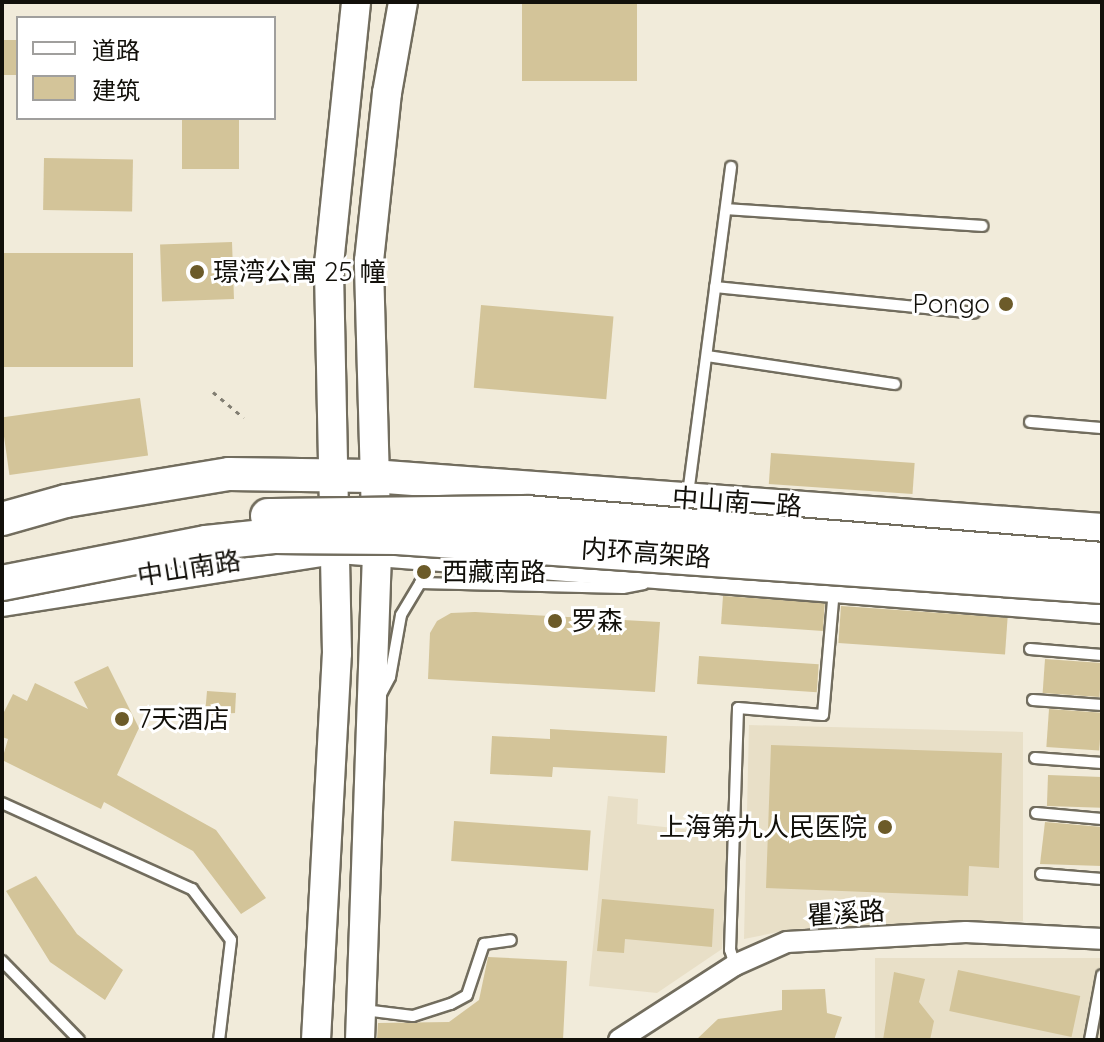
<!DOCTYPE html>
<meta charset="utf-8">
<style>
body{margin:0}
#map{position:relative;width:1104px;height:1042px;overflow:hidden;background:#f1ebda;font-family:Quicksand,"Noto Sans SC",sans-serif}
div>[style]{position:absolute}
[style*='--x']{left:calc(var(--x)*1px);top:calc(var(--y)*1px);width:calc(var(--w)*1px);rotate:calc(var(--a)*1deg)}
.built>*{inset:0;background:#e8dfc7;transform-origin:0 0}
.building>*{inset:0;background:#d3c499;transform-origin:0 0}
.path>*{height:3px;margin-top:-1.5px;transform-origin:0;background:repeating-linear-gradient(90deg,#827e72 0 4px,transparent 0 10px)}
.roads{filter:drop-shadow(2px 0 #726d5e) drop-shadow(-2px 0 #726d5e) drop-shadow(0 2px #726d5e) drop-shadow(0 -2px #726d5e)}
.service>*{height:10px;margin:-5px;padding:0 5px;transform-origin:5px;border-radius:5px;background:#fff}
.minor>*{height:20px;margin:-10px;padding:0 10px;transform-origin:10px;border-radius:10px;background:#fff}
.secondary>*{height:28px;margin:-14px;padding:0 14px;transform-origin:14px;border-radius:14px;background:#fff}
.primary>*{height:32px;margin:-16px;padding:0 16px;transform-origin:16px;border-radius:16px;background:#fff}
.bridges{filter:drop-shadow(2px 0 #726d5e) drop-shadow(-2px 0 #726d5e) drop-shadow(0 2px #726d5e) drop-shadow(0 -2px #726d5e)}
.trunk-bridge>*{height:34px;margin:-17px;padding:0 17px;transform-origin:17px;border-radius:17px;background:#fff}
.dots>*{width:22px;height:22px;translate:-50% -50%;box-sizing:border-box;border:4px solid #fff;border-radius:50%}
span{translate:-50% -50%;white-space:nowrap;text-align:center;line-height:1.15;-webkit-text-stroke:6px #fff;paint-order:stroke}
.poi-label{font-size:26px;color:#12100a}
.left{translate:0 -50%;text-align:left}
.right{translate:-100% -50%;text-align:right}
.street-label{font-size:26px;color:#12100a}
.frame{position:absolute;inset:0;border:4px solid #12100a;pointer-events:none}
.legend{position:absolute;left:16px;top:16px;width:260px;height:104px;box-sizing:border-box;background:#fff;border:2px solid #a09f9d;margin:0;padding:10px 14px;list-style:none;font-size:24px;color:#12100a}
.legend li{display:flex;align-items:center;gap:16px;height:40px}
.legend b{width:40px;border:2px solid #a09f9d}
</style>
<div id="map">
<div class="built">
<i style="clip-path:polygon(749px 725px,1023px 732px,1023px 921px,793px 929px,744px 939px)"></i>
<i style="clip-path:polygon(608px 796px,638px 799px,637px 824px,728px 834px,722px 949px,657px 993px,589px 986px)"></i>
<i style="left:1102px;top:958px;width:82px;height:227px;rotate:90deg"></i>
</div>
<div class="building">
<i style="left:522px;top:2px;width:115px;height:79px"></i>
<i style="left:2px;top:40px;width:16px;height:35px"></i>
<i style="left:182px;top:118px;width:57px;height:51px"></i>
<i style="left:44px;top:158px;width:89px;height:52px;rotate:1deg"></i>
<i style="left:232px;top:242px;width:57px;height:72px;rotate:88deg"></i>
<i style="left:2px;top:253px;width:131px;height:114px"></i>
<i style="left:481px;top:305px;width:133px;height:83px;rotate:5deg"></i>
<i style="left:140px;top:398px;width:58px;height:140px;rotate:82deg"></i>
<i style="left:771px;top:453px;width:144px;height:31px;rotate:4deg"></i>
<i style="left:723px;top:596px;width:102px;height:28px;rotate:4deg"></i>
<i style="left:841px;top:606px;width:167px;height:37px;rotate:4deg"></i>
<i style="clip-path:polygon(475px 612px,660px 622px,655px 692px,428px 679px,430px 633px,437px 621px,451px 613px)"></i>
<i style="left:699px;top:656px;width:120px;height:28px;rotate:4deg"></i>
<i style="left:1045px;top:659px;width:57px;height:34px;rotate:4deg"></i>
<i style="clip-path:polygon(108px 666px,139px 728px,117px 775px,216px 830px,266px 898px,241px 914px,193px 851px,104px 802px,101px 809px,2px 760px,8px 739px,2px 737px,2px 716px,13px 694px,27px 701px,35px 683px,88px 709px,74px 682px)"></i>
<i style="clip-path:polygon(207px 691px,236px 693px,235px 713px,205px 715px)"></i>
<i style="left:1049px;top:709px;width:53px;height:38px;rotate:4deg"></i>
<i style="clip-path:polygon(550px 729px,667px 736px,665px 773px,553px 767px,552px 777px,490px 774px,492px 736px,550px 739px)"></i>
<i style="clip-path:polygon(771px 745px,1002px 753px,999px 868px,969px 866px,968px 896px,766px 888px)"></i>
<i style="left:1048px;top:775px;width:54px;height:31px;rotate:2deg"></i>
<i style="left:454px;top:821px;width:137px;height:40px;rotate:4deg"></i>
<i style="clip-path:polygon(1045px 822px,1102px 827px,1102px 866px,1040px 864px)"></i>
<i style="clip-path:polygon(36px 876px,77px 934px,123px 970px,105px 1000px,50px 962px,6px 891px)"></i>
<i style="clip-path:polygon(602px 899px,714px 909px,712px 947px,625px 939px,624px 953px,597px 951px)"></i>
<i style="clip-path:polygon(488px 957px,567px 961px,563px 1040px,377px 1040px,378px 1023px,449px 1022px,479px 1000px)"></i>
<i style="left:958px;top:970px;width:125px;height:42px;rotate:12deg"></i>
<i style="clip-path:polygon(894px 972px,925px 979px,919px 1002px,934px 1021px,930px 1040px,883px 1040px)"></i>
<i style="clip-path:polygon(825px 989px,827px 1013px,842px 1017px,834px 1040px,696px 1040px,718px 1019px,782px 1010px,782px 990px)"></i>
</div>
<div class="path">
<i style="--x:213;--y:392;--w:40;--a:40"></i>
</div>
<div class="roads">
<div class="service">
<i style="--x:726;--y:209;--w:257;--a:3.8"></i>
<i style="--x:715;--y:287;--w:260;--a:5.7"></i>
<i style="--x:707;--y:356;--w:190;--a:8.5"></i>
<i style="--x:1030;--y:422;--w:72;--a:4.8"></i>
<i style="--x:688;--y:494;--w:330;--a:-82.5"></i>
<i style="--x:1030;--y:649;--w:72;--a:4.8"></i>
<i style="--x:380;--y:696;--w:21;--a:-62"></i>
<i style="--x:390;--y:677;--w:63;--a:-79.9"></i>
<i style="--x:401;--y:615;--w:37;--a:-59"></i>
<i style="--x:420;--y:583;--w:203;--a:1.4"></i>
<i style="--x:623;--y:588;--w:21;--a:-11"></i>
<i style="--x:1033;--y:700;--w:69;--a:4.1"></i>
<i style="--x:1035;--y:758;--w:67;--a:4.3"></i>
<i style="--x:2;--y:803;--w:209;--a:24.4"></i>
<i style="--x:192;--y:889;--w:64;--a:52.6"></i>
<i style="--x:231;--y:940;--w:101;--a:96.8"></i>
<i style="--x:1036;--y:813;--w:66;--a:5.2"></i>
<i style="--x:1041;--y:874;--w:61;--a:4.7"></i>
<i style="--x:2;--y:961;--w:110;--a:45.7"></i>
<i style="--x:735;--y:965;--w:16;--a:-108"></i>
<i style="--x:730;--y:950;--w:242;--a:-88.1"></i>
<i style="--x:738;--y:708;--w:85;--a:4.7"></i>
<i style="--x:823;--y:715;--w:125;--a:-85"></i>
<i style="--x:364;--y:1010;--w:49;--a:7"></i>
<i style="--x:413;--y:1016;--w:40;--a:-18"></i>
<i style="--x:451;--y:1004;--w:18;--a:-29"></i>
<i style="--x:467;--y:995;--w:54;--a:-71.6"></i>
<i style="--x:484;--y:944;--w:27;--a:-8"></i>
<i style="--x:1090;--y:1040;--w:66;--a:-79.5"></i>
</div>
<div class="minor">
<i style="--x:619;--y:1040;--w:138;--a:-32.9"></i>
<i style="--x:735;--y:965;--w:57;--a:-23.9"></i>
<i style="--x:787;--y:942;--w:179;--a:-3.2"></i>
<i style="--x:966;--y:932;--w:136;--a:2.9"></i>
</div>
<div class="secondary">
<i style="--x:316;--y:1040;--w:388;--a:-86.9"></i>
<i style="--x:337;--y:653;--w:389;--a:-91.2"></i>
<i style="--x:329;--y:264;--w:263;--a:-84.1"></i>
<i style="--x:360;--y:1040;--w:487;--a:-88"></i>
<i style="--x:377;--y:553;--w:292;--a:-91.6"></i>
<i style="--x:369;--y:261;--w:169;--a:-83.9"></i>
<i style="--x:387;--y:93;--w:92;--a:-80"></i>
</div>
<div class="primary">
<i style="--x:2;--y:519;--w:66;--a:-15.7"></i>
<i style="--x:66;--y:501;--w:165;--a:-9.4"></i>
<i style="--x:229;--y:474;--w:143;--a:0.8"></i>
<i style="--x:372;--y:476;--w:732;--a:4.23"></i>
<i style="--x:2;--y:600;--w:341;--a:-8.9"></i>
<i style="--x:339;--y:547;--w:765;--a:4.5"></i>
</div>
</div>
<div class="bridges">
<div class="trunk-bridge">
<i style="--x:268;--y:516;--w:258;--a:-0.7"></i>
<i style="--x:526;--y:513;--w:578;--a:4.66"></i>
<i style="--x:2;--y:583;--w:208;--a:-11.1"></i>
<i style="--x:206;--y:543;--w:68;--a:-5.9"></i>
<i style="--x:274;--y:536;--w:123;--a:0.5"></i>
<i style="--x:397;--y:537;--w:707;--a:3.98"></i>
</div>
</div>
<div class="dots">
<i style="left:197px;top:272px;background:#6c5b29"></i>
<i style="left:1006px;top:304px;background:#6c5b29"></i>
<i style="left:424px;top:572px;background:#6c5b29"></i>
<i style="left:555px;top:621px;background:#6c5b29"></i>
<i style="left:122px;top:719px;background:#6c5b29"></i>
<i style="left:885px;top:827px;background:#6c5b29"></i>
</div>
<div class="poi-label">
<span class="left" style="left:213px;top:272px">璟湾公寓 25 幢</span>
<span class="right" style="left:990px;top:304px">Pongo</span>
<span class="left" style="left:442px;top:572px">西藏南路</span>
<span class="left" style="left:571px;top:621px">罗森</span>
<span class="left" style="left:138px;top:719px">7天酒店</span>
<span class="right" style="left:867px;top:827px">上海第九人民医院</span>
</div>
<div class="street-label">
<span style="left:737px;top:502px;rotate:4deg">中山南一路</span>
<span style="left:646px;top:553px;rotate:4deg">内环高架路</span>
<span style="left:189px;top:568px;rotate:-9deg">中山南路</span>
<span style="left:846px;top:913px;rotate:-4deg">瞿溪路</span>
</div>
<div class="frame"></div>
<ul class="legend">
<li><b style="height:10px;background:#fff"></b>道路</li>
<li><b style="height:22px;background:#d3c499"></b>建筑</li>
</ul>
</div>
